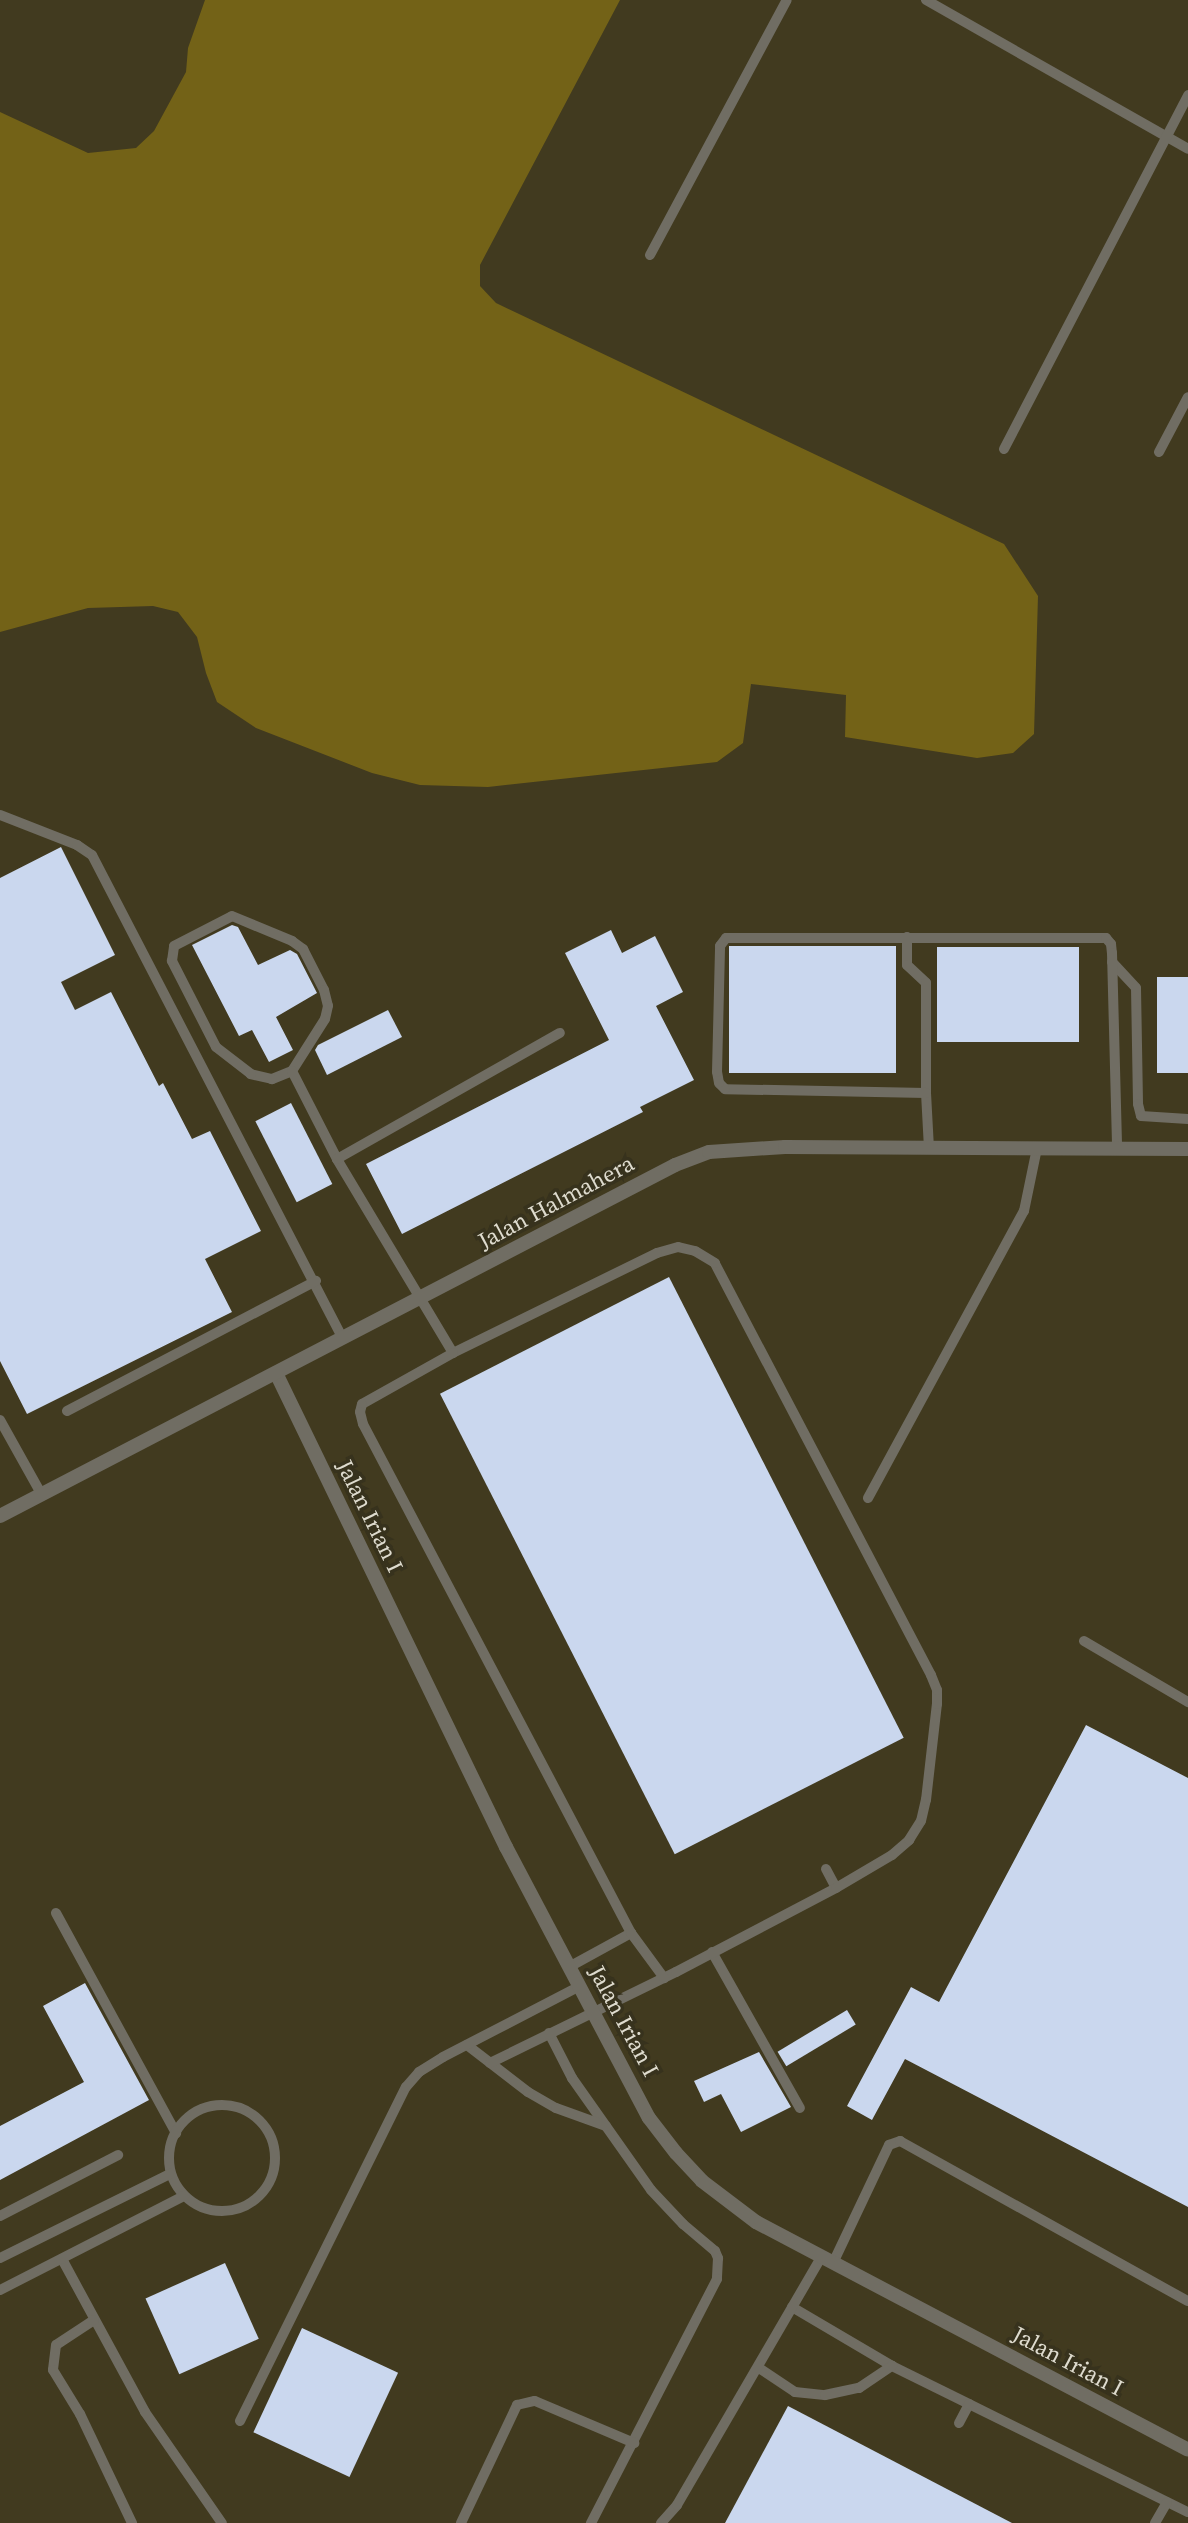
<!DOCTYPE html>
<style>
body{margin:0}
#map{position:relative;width:1188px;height:2523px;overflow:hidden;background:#37321d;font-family:"Source Serif 4",serif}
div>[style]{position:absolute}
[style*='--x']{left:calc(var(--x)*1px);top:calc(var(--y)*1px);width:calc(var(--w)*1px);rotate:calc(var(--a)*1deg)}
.built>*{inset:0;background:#413a1f;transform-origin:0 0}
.water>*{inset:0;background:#736217}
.building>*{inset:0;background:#cad7ee;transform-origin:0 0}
.lane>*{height:10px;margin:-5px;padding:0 5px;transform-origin:5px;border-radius:5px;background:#706d63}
.lane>.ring{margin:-5px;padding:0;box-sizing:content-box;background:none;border:10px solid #706d63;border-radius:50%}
.street>*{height:14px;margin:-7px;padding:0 7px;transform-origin:7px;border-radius:7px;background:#706d63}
span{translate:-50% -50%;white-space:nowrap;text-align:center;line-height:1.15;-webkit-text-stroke:7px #37321d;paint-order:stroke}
.street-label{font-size:23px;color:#dedbce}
</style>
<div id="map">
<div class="built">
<i style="left:0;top:0;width:1188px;height:2523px"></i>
</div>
<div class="water">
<i style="clip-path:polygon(205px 0,620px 0,480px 265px,480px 286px,496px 303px,1004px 544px,1038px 596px,1034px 734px,1013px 753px,977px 758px,845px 737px,846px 695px,751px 684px,743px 743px,717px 762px,488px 787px,420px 785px,372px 773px,256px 728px,217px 702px,206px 673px,197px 637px,178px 612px,153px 606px,88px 608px,0 632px,0 112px,88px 153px,136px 148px,154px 131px,186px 72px,188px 48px)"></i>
</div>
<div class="building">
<i style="clip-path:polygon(61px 847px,115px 955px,61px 982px,75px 1010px,111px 992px,159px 1086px,163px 1083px,192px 1139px,210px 1131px,261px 1231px,205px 1259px,232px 1312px,27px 1414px,0 1361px,0 878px)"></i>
<i style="clip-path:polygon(232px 925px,238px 927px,258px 965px,290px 950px,297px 954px,317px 993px,276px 1017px,293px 1050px,269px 1062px,252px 1030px,239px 1036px,192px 945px)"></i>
<i style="clip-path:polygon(611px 930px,622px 953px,655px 936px,683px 992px,656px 1006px,694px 1080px,640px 1107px,643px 1112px,402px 1234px,366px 1164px,609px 1040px,565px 953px)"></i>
<i style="left:896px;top:946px;width:127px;height:167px;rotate:90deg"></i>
<i style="left:1079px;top:947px;width:95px;height:142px;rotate:90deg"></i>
<i style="left:1188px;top:977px;width:96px;height:31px;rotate:90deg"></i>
<i style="clip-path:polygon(388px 1010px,402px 1037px,327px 1075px,315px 1050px,318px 1045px)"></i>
<i style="left:291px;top:1103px;width:91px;height:40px;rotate:63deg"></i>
<i style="left:669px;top:1277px;width:517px;height:257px;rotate:63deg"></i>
<i style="clip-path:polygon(1086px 1725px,1188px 1778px,1188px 2207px,905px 2059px,872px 2120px,847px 2106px,911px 1987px,939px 2002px)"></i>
<i style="clip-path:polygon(85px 1983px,149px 2100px,0 2180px,0 2126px,84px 2082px,43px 2006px)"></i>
<i style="left:847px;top:2010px;width:17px;height:81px;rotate:59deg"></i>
<i style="clip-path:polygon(759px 2052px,791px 2107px,741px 2132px,721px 2094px,704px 2102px,694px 2081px)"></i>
<i style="left:225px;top:2263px;width:83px;height:87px;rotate:66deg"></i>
<i style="left:302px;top:2328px;width:106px;height:115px;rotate:25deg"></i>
<i style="clip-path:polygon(788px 2406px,1012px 2523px,725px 2523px)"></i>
</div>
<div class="lane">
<i style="--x:926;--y:0;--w:301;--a:29.6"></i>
<i style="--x:650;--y:255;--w:289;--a:-61.8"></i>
<i style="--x:1004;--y:449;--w:399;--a:-62.5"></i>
<i style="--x:1159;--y:452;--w:62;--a:-62.2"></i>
<i style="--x:0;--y:815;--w:83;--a:21.3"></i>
<i style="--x:77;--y:845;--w:18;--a:34"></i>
<i style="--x:92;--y:855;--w:545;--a:62.59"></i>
<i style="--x:232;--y:916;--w:65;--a:22.6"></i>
<i style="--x:292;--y:941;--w:14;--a:36"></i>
<i style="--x:303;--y:949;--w:46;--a:62.9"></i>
<i style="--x:324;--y:990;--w:16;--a:76"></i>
<i style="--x:328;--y:1006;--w:13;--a:103"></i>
<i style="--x:325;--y:1019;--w:62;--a:122.4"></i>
<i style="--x:292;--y:1071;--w:22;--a:158"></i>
<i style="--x:272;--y:1079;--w:22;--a:-167"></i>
<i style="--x:251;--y:1074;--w:44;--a:-142.4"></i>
<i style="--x:216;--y:1047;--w:97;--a:-117.1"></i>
<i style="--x:172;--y:961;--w:15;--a:-82"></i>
<i style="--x:174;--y:946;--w:65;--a:-27.3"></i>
<i style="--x:907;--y:937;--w:28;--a:90"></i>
<i style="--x:907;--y:965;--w:26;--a:43"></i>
<i style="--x:926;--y:983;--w:110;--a:90"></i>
<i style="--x:926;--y:1093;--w:55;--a:86.9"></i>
<i style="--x:1112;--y:962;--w:35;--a:47"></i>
<i style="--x:1136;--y:988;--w:116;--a:89"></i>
<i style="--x:1138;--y:1104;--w:12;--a:76"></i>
<i style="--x:1141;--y:1116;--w:47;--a:3.7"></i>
<i style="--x:292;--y:1071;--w:99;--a:62.9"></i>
<i style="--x:926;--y:1093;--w:201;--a:-178.9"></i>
<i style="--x:725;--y:1089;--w:8;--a:-135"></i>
<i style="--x:719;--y:1083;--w:11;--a:-100"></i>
<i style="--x:717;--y:1072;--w:126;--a:-88.6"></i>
<i style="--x:720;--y:946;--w:10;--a:-53"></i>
<i style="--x:726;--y:938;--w:380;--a:0"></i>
<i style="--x:1106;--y:938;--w:8;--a:50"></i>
<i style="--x:1111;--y:944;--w:9;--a:84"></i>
<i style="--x:1112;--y:953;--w:195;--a:88.5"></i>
<i style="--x:453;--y:1353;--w:226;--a:-120.9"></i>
<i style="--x:337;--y:1159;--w:256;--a:-29.5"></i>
<i style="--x:67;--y:1411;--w:281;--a:-27.6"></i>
<i style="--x:0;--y:1420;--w:86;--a:60.8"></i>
<i style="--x:868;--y:1498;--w:327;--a:-61.5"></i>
<i style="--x:1024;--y:1211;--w:64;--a:-78.3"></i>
<i style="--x:1084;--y:1641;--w:121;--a:30.4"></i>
<i style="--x:826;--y:1869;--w:21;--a:62"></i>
<i style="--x:56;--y:1913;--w:251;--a:61.4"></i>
<i style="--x:712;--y:1952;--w:179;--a:60.6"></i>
<i style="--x:569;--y:1967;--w:71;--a:-28.7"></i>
<i style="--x:549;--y:2033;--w:51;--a:62.9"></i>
<i style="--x:572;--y:2078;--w:137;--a:54.8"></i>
<i style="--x:651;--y:2190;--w:47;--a:46.7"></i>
<i style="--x:683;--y:2224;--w:42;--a:40.2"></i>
<i style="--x:715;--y:2251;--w:8;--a:67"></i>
<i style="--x:718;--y:2258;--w:21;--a:93"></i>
<i style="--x:717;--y:2279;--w:275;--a:117.3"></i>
<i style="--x:467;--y:2045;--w:77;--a:37.6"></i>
<i style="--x:528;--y:2092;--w:32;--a:30"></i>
<i style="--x:556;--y:2108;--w:53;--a:19.8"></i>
<i style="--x:490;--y:2063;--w:207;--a:-26.1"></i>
<i style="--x:676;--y:1972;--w:181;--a:-27.7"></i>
<i style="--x:836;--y:1888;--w:65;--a:-30.5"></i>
<i style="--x:892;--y:1855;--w:23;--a:-41"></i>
<i style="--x:909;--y:1840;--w:22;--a:-58"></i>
<i style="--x:921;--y:1821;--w:22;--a:-77"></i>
<i style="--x:926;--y:1800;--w:97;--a:-83.5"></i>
<i style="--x:937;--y:1704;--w:14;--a:-90"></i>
<i style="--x:937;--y:1690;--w:16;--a:-112"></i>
<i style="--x:931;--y:1675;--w:465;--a:-117.7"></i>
<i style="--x:715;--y:1263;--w:23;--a:-149"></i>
<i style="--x:695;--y:1251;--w:17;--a:-167"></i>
<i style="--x:678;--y:1247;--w:22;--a:164"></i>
<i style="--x:657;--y:1253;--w:227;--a:153.9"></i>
<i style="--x:453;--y:1353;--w:104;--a:150.7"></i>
<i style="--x:362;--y:1404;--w:8;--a:104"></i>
<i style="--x:360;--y:1412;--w:12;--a:76"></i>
<i style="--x:363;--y:1424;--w:575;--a:62.23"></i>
<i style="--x:631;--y:1933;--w:56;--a:53.7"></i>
<i class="ring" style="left:169px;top:2105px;width:96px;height:96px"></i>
<i style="--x:0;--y:2216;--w:133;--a:-27.3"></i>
<i style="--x:0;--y:2258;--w:190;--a:-26.3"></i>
<i style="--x:62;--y:2259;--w:174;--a:61.5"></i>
<i style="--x:145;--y:2412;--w:135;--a:55.3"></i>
<i style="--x:833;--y:2263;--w:131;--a:-64.6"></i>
<i style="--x:889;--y:2145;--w:12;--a:-20"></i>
<i style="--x:900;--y:2141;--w:329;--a:29.1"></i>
<i style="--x:0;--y:2290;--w:207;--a:-27.1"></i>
<i style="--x:792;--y:2307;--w:116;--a:30.5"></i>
<i style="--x:892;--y:2366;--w:86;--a:26.3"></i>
<i style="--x:94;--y:2320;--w:45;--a:146.7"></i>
<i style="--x:56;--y:2345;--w:25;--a:97"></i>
<i style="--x:53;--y:2370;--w:52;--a:58.5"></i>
<i style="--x:80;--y:2414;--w:121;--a:64.5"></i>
<i style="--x:759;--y:2368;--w:43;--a:33.7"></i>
<i style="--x:795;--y:2392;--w:30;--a:6"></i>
<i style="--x:825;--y:2395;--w:35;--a:-12"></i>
<i style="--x:859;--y:2388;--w:40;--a:-34"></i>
<i style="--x:240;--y:2421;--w:373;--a:-63.6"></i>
<i style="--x:406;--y:2087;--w:20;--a:-49"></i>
<i style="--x:419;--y:2072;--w:28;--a:-32"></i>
<i style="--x:443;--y:2057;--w:154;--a:-27.4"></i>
<i style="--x:959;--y:2423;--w:21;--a:-62"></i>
<i style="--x:969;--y:2404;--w:244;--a:26.3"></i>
<i style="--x:461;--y:2523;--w:131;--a:-64.6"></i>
<i style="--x:517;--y:2405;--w:18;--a:-13"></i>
<i style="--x:535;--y:2401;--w:108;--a:23"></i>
<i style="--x:661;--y:2523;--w:24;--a:-48"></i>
<i style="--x:677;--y:2505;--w:286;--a:-59.8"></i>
<i style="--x:1155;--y:2523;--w:24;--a:-60"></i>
</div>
<div class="street">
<i style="--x:276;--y:1373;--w:527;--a:64.12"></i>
<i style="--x:506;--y:1847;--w:306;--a:62.2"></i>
<i style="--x:649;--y:2118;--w:44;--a:52.4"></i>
<i style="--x:676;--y:2153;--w:38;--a:47"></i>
<i style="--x:702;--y:2181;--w:68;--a:37.2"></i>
<i style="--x:756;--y:2222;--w:488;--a:27.8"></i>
<i style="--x:0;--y:1516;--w:761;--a:-27.47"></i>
<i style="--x:675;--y:1165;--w:36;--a:-21"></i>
<i style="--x:709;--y:1152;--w:76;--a:-3.8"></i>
<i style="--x:785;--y:1147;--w:403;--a:0.3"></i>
</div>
<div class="street-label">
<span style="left:556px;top:1202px;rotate:-28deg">Jalan Halmahera</span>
<span style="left:370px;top:1516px;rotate:64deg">Jalan Irian I</span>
<span style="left:624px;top:2021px;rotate:62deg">Jalan Irian I</span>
<span style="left:1068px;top:2361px;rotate:28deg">Jalan Irian I</span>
</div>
</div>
